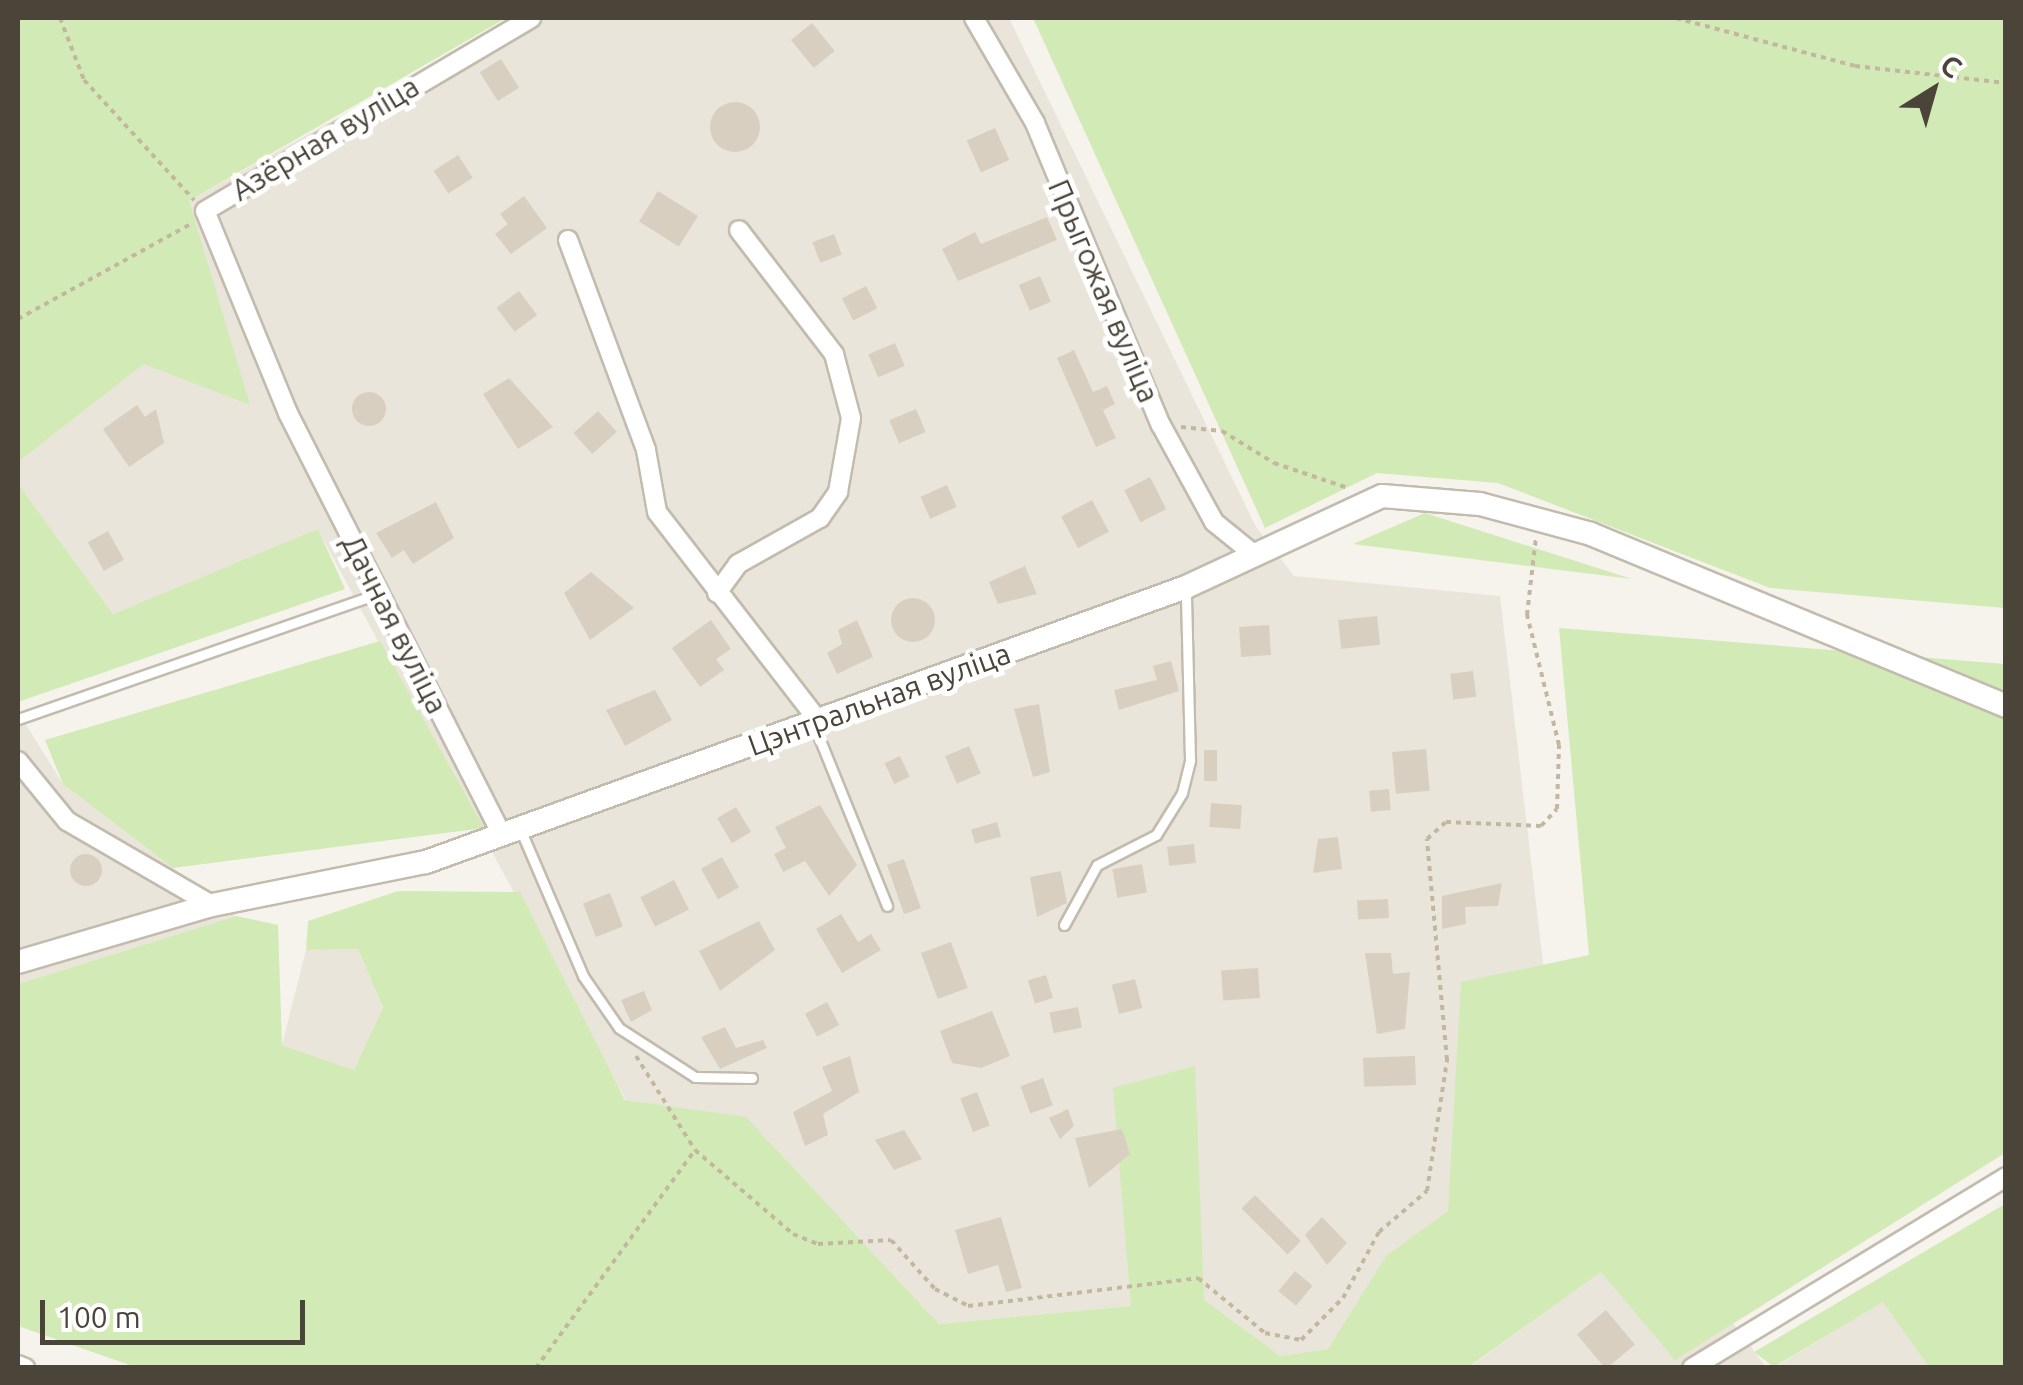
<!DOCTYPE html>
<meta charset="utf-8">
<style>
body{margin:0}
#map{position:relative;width:2023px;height:1385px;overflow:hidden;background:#f6f3ec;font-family:Ubuntu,sans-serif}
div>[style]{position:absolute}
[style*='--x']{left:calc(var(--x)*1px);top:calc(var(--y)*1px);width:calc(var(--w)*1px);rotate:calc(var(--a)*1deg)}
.residential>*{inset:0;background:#eae5da}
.green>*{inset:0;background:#d2eab5}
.building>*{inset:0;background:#d8cfc1;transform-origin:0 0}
.round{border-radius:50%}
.path>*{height:4px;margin-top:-2px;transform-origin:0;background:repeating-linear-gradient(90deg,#c4b79f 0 5px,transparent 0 10px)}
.roads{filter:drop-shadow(2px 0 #c2bbae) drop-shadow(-2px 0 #c2bbae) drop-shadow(0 2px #c2bbae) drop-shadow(0 -2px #c2bbae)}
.service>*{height:9px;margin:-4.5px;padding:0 4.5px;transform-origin:4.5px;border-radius:4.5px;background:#fff}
.minor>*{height:18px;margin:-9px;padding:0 9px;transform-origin:9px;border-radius:9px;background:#fff}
.tertiary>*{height:22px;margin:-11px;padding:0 11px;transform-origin:11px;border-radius:11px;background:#fff}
span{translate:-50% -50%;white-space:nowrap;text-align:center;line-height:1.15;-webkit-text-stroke:10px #fff;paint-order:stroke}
.street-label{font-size:30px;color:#4b4439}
.frame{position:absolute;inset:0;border:20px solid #4b4439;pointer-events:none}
.north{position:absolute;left:1883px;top:40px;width:100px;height:100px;-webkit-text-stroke:8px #fff;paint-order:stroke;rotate:37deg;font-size:28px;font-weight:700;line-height:40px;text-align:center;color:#4b4439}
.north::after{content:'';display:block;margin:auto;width:35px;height:45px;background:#4b4439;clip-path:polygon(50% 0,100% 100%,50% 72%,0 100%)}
.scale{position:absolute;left:40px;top:1300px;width:265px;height:45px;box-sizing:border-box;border:5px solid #4b4439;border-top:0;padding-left:12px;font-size:30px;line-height:35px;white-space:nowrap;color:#4b4439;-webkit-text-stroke:8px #fff;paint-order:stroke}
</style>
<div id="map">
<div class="residential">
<i style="clip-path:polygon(516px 18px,1009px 18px,1256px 527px,1294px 576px,1500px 596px,1558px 1091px,1328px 1349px,1280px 1356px,1131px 1306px,939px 1324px,746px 1118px,626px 1100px,318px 530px,113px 614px,18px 484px,18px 462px,144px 364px,189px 201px)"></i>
<i style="clip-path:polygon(18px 712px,63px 784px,236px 916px,18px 984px)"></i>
<i style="clip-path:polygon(358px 949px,383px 1009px,354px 1070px,282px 1045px,306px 950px)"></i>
<i style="clip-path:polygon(1602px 1271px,1675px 1359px,1730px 1319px,1766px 1367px,1468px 1368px)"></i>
<i style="clip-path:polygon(1883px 1301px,1929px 1367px,1774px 1368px)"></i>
</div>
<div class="green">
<i style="clip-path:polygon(18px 18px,506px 18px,189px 201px,250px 405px,144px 364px,18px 462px)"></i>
<i style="clip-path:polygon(1033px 18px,2005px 18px,2005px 608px,1770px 588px,1498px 483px,1377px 473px,1265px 528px)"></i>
<i style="clip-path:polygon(18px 484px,113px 614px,318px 529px,345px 589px,18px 702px)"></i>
<i style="clip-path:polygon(1425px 513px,1632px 579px,1353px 544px)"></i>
<i style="clip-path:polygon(1559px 628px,2005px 664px,2005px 1153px,1675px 1360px,1601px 1272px,1467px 1368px,138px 1368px,18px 1326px,18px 984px,236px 916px,278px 925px,282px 1045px,354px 1070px,383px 1008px,358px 949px,306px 950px,308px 921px,398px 891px,520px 892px,625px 1100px,746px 1117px,939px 1324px,1131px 1306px,1113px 1088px,1195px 1066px,1204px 1300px,1280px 1356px,1328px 1349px,1386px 1256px,1448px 1211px,1461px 982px,1589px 955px)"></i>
<i style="clip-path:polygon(380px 641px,484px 828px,173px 868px,63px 784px,45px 740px)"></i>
<i style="clip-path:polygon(2005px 1204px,2005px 1367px,1929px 1367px,1883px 1302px,1774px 1367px,1754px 1352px)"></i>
</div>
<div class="building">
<i style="left:812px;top:23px;width:36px;height:27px;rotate:51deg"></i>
<i style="left:501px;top:59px;width:34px;height:25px;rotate:58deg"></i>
<i class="round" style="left:710px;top:102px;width:50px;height:50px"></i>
<i style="left:995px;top:128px;width:35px;height:31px;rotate:66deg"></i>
<i style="left:458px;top:155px;width:27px;height:29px;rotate:57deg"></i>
<i style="left:658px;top:191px;width:47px;height:36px;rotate:32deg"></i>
<i style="clip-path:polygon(524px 196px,547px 228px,511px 254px,495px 234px,508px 224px,500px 214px)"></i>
<i style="clip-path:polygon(1047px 217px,1057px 240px,958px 281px,942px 249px,975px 232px,981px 244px)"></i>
<i style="left:834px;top:234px;width:22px;height:23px;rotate:69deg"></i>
<i style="left:1040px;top:276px;width:28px;height:23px;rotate:67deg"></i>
<i style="left:866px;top:286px;width:25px;height:27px;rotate:63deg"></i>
<i style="left:519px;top:291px;width:30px;height:28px;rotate:53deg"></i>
<i style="left:895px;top:343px;width:25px;height:29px;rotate:67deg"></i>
<i style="clip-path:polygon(1074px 350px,1093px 392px,1107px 386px,1115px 404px,1103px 410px,1116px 438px,1096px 447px,1057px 358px)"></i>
<i style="clip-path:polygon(509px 378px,553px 427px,518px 449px,483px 394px)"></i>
<i class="round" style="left:352px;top:392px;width:34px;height:34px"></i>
<i style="clip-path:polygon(137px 405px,145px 417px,156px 409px,164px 443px,129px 467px,103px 429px)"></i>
<i style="left:916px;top:409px;width:25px;height:29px;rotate:67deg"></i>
<i style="left:598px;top:411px;width:28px;height:33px;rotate:48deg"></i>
<i style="left:1150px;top:477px;width:36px;height:29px;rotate:63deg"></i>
<i style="left:947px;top:485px;width:24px;height:29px;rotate:66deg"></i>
<i style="left:1092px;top:500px;width:36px;height:35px;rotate:62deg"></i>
<i style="clip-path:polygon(436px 502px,454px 538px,413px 564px,404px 550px,392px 558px,376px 533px)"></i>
<i style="left:108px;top:531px;width:33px;height:23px;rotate:61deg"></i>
<i style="clip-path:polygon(1025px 566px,1037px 594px,998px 604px,989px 582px)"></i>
<i style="clip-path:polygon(591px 572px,634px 608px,590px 640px,564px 593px)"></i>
<i class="round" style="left:891px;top:598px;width:44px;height:44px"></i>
<i style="left:1377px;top:616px;width:29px;height:39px;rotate:84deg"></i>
<i style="clip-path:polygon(711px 620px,731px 649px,716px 659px,724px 670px,700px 687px,672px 648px)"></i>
<i style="clip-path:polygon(857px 620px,873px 657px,837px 674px,827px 653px,842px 644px,838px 630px)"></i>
<i style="left:1269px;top:625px;width:30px;height:30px;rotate:86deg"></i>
<i style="clip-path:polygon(1171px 661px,1179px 691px,1119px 710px,1114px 690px,1157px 680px,1153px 666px)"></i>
<i style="left:1473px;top:671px;width:26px;height:23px;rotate:83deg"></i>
<i style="clip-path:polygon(655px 690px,672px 720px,625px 746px,606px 710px)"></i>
<i style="clip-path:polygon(1039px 704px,1050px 772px,1033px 777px,1014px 709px)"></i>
<i style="left:969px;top:746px;width:30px;height:26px;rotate:67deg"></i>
<i style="left:1426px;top:749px;width:42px;height:34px;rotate:85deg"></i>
<i style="left:1204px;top:750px;width:13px;height:31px"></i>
<i style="left:900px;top:756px;width:23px;height:17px;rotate:65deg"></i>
<i style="left:1389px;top:789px;width:21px;height:20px;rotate:85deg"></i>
<i style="left:1211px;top:803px;width:31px;height:24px;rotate:4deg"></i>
<i style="clip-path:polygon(820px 805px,857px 865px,829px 896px,805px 861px,783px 872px,774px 854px,786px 848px,775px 827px)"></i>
<i style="left:736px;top:807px;width:29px;height:22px;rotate:59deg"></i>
<i style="left:997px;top:822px;width:15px;height:27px;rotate:74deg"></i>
<i style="clip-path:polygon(1338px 837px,1342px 869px,1313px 873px,1318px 839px)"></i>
<i style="left:1194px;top:844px;width:19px;height:27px;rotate:84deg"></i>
<i class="round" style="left:70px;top:854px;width:32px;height:32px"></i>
<i style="left:722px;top:857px;width:35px;height:24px;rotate:61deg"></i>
<i style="left:904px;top:859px;width:52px;height:18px;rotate:71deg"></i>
<i style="left:1142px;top:864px;width:29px;height:30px;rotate:80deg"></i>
<i style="clip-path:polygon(1061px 871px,1067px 903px,1037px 917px,1030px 877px)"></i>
<i style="left:674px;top:880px;width:33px;height:38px;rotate:63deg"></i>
<i style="clip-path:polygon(1502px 883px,1498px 906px,1465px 907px,1466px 924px,1442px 929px,1442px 896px)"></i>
<i style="left:610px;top:893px;width:36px;height:29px;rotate:69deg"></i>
<i style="left:1388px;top:899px;width:19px;height:31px;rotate:87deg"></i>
<i style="clip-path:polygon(841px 914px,858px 942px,871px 934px,881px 950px,842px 973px,816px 929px)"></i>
<i style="clip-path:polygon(759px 921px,775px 950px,720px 991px,699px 951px)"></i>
<i style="left:951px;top:942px;width:49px;height:32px;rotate:70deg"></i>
<i style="clip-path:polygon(1365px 953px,1391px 953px,1393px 974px,1410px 972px,1405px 1029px,1377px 1034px)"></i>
<i style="left:1258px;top:968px;width:30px;height:37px;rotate:86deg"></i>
<i style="left:1046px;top:975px;width:24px;height:19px;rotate:73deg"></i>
<i style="left:1135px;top:979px;width:30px;height:24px;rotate:76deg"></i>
<i style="clip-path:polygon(644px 991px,652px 1010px,631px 1022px,621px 1000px)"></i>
<i style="left:827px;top:1002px;width:26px;height:25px;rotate:62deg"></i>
<i style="left:1078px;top:1007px;width:21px;height:29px;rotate:79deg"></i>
<i style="clip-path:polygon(992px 1011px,1010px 1056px,981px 1068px,952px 1063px,940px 1031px)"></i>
<i style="clip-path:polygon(725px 1027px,736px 1048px,763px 1040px,767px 1048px,720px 1069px,701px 1037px)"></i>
<i style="clip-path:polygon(850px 1056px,859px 1092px,823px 1114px,828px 1135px,805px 1146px,793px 1112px,832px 1091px,822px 1067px)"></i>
<i style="left:1415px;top:1056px;width:29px;height:52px;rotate:88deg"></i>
<i style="left:1043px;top:1078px;width:29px;height:24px;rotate:70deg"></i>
<i style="left:977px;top:1092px;width:36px;height:18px;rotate:69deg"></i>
<i style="clip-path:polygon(1068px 1109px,1074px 1126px,1060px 1139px,1049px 1118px)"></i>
<i style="clip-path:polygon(1122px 1129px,1130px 1154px,1089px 1188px,1075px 1138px)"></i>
<i style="clip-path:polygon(904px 1130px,922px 1159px,894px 1170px,875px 1140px)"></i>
<i style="left:1255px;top:1195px;width:65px;height:19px;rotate:45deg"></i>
<i style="clip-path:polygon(1001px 1217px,1022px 1288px,1006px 1292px,998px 1265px,968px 1274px,955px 1230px)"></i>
<i style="clip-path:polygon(1322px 1217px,1347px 1243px,1327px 1265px,1305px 1235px)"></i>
<i style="left:1295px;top:1271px;width:23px;height:26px;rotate:40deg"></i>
<i style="left:1606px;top:1310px;width:45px;height:38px;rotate:50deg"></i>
</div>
<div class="path">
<i style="--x:60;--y:18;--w:66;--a:68.8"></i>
<i style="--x:84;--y:80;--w:163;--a:47.5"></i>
<i style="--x:1676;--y:18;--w:185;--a:15"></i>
<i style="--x:1855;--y:66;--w:152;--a:6.4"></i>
<i style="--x:18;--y:319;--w:197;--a:-28.8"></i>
<i style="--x:1181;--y:427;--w:41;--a:5.6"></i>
<i style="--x:1222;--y:431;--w:61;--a:31.6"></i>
<i style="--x:1274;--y:463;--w:78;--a:18.7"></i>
<i style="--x:636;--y:1056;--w:111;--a:57.9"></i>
<i style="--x:695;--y:1150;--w:129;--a:40.6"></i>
<i style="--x:793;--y:1234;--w:27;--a:22"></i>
<i style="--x:818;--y:1244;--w:73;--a:-3.1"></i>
<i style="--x:891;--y:1240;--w:66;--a:48.1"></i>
<i style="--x:935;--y:1289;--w:37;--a:27"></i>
<i style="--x:968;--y:1306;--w:232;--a:-6.9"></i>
<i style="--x:1198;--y:1278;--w:87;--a:39.4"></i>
<i style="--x:1265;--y:1333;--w:37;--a:11"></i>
<i style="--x:1301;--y:1340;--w:59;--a:-45"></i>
<i style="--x:1343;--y:1298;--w:75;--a:-61.4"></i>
<i style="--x:1379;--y:1232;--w:63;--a:-40.5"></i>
<i style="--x:1427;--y:1191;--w:133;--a:-81.3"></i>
<i style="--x:1447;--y:1060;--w:222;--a:-95.2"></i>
<i style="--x:1427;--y:839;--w:25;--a:-42"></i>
<i style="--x:1446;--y:822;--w:95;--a:2.4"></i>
<i style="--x:1541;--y:826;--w:23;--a:-47"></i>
<i style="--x:1557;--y:809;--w:64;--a:-88.2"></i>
<i style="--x:1559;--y:745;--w:134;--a:-103.8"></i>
<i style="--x:1527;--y:615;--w:79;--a:-83.4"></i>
<i style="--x:536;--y:1368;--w:270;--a:-53.9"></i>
</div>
<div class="roads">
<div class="service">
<i style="--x:18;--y:719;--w:382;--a:-19.2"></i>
<i style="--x:814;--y:725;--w:195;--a:68"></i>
<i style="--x:521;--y:831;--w:158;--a:66.8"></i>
<i style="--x:583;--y:976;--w:63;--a:55.3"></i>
<i style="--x:619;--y:1028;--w:90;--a:32.8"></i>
<i style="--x:695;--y:1077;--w:57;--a:1"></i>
<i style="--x:1064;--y:925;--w:68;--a:-61.2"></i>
<i style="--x:1097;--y:865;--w:66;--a:-27"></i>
<i style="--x:1156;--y:835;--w:49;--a:-58.2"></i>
<i style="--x:1182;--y:793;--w:34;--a:-76"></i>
<i style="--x:1190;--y:760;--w:169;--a:-91.4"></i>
</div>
<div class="minor">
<i style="--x:974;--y:18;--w:121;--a:59.8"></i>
<i style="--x:1035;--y:123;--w:327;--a:67.4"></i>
<i style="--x:1161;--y:425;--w:111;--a:61.3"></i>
<i style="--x:1214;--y:522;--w:46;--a:38.9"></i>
<i style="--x:568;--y:240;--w:224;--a:69.6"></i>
<i style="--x:646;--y:450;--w:63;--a:79.9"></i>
<i style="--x:657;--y:512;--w:263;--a:52.3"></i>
<i style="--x:717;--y:593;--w:36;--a:-54"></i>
<i style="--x:738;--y:564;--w:94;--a:-29.3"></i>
<i style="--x:820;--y:518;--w:32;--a:-55"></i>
<i style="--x:838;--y:492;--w:75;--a:-80"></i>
<i style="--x:851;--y:418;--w:66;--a:-104.9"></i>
<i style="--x:834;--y:354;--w:156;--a:-127.5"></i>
<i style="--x:18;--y:761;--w:77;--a:50.8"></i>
<i style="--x:67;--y:821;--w:168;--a:30.1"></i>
<i style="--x:502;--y:835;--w:473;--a:-116.9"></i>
<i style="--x:288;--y:413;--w:218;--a:-112.3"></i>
<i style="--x:205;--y:211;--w:379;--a:-30.6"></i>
<i style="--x:18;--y:1365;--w:8;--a:23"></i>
<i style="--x:1692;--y:1368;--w:368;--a:-31.3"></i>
</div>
<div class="tertiary">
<i style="--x:18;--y:962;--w:202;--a:-16.4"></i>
<i style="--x:212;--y:905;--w:218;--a:-11.4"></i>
<i style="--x:426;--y:862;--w:808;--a:-19.89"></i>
<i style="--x:1186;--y:587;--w:216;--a:-24.9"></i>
<i style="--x:1382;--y:496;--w:98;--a:4.7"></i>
<i style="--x:1480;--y:504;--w:115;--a:15.1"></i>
<i style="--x:1591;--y:534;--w:449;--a:22.5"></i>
</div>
</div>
<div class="street-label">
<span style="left:325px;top:138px;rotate:-31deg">Азёрная вуліца</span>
<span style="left:1104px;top:291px;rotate:67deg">Прыгожая вуліца</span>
<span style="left:395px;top:624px;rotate:63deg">Дачная вуліца</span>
<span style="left:879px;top:699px;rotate:-20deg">Цэнтральная вуліца</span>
</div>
<div class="frame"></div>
<div class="north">С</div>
<div class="scale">100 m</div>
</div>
